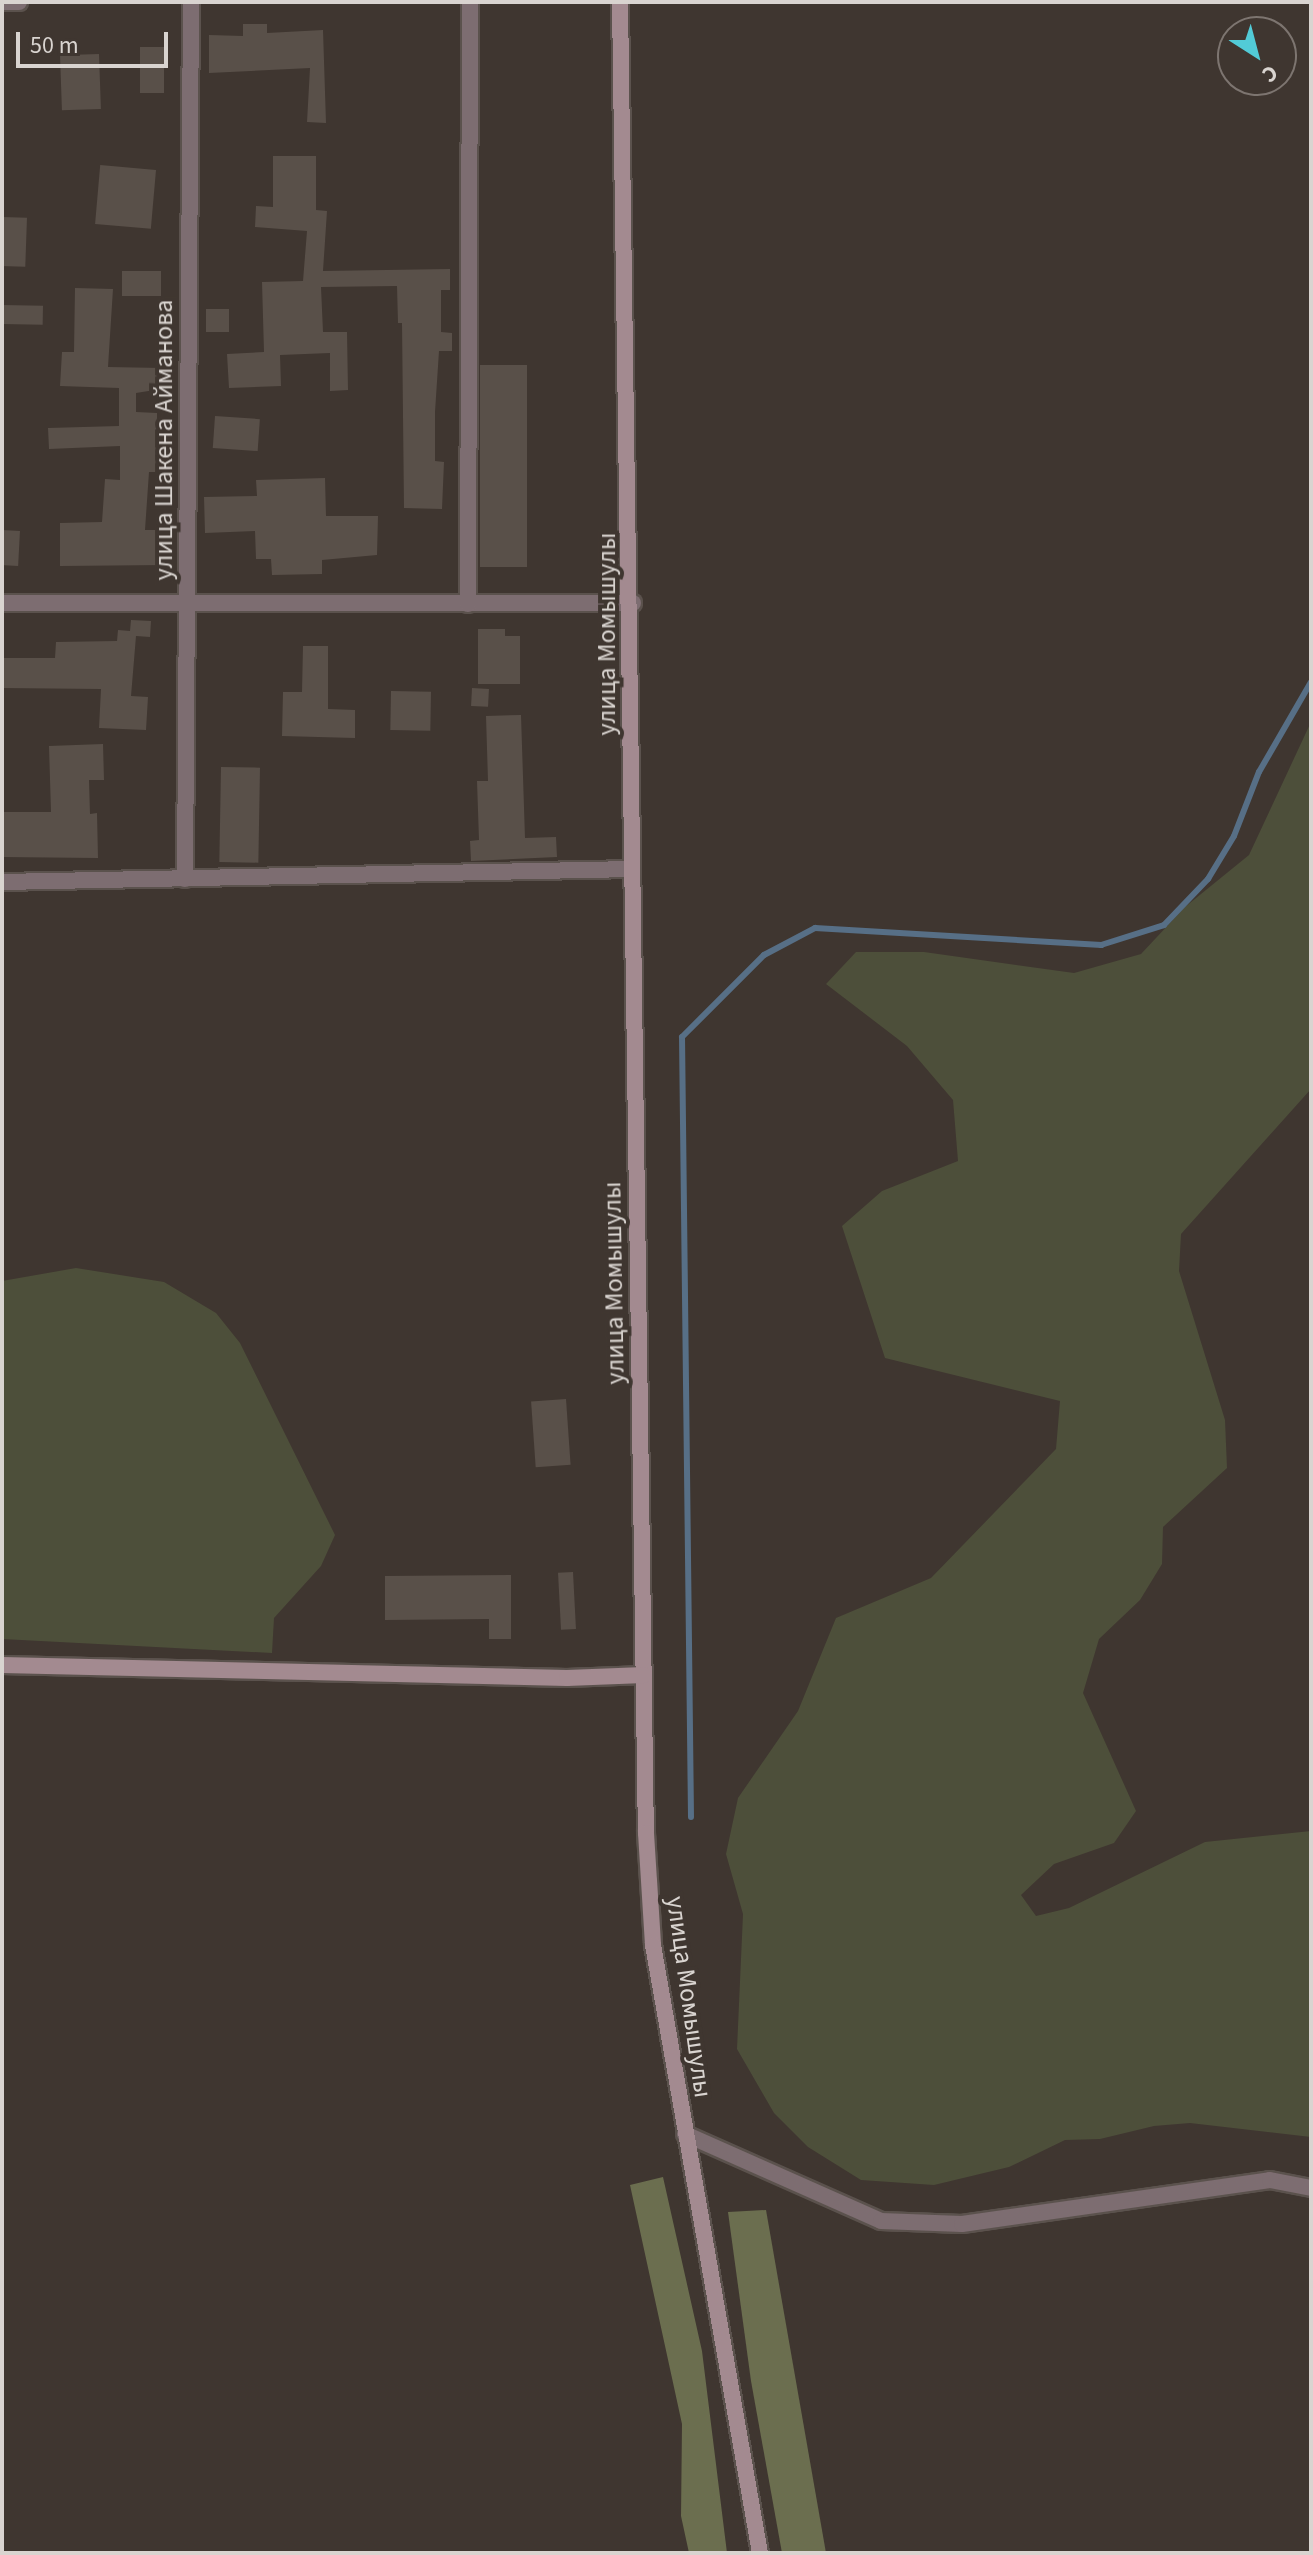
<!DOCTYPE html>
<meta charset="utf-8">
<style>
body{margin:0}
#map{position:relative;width:1313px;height:2555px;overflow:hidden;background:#3f3630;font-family:"Source Sans 3",sans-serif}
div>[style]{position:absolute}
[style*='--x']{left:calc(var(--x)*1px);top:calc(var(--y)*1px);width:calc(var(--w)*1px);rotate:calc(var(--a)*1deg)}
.green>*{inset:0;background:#4d4f3a}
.forest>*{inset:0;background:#6b6e4f}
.stream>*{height:6px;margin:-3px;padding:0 3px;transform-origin:3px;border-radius:3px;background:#576f86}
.building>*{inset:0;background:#595049;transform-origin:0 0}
.roads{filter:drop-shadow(2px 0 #5b524d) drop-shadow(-2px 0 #5b524d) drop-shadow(0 2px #5b524d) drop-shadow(0 -2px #5b524d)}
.street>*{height:16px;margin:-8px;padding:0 8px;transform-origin:8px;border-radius:8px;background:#7d6d71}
.secondary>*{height:16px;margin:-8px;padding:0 8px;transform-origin:8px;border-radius:8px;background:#a38a90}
span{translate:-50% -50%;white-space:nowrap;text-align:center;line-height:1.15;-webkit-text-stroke:8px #3f3630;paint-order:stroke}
.street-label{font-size:26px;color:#d9d4d0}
.frame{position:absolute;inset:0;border:4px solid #d9d4d0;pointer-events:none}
.north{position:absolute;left:1217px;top:16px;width:80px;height:80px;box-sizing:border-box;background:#3f3630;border:2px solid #7d7570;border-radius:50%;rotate:144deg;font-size:22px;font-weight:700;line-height:32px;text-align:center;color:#d9d4d0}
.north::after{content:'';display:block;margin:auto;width:28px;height:36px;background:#52cbd7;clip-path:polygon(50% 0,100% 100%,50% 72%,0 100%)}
.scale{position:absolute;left:16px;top:32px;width:152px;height:36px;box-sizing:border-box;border:4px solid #d9d4d0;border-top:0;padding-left:10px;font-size:24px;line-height:28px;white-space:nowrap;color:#d9d4d0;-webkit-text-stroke:6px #3f3630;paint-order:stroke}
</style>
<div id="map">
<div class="green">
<i style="clip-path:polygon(1311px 722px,1311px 1089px,1181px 1234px,1179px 1271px,1225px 1420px,1227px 1468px,1163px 1527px,1162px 1564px,1140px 1600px,1099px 1639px,1083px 1693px,1136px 1811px,1114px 1843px,1054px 1864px,1021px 1895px,1036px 1916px,1069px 1908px,1205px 1842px,1311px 1831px,1311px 2137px,1190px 2123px,1154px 2126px,1100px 2139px,1065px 2140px,1009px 2167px,934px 2185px,861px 2180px,808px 2147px,774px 2113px,737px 2049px,743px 1914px,726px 1854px,738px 1798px,798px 1711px,836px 1618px,931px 1578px,1056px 1449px,1060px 1401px,885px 1358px,842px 1226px,882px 1191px,958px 1161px,953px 1100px,907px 1046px,826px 984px,856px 952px,924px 952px,1074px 973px,1141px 954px,1185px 907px,1249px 855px)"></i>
<i style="clip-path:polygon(76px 1268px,164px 1282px,216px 1313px,240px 1343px,335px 1535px,321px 1566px,274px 1618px,272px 1653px,2px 1639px,2px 1281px)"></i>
</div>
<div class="forest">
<i style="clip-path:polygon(663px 2177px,702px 2351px,727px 2553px,689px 2553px,681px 2516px,682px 2424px,630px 2185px)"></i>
<i style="clip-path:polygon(766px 2210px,826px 2553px,782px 2553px,751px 2381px,728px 2212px)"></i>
</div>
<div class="stream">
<i style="--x:691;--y:1817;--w:780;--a:-90.66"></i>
<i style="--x:682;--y:1037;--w:116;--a:-45"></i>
<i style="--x:764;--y:955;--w:58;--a:-27.9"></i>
<i style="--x:815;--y:928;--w:287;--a:3.4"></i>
<i style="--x:1101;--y:945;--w:66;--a:-17.6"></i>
<i style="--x:1164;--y:925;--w:64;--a:-46.3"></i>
<i style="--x:1208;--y:879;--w:50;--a:-58.8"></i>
<i style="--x:1234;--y:836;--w:69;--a:-68.7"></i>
<i style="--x:1259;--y:772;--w:104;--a:-60"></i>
</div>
<div class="building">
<i style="clip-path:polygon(243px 24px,267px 24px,267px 33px,323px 30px,326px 123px,307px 122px,310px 68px,209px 73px,209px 35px,243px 36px)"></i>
<i style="left:140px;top:47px;width:24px;height:46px"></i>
<i style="left:99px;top:54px;width:55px;height:39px;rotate:88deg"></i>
<i style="clip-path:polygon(273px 156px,316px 156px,316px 210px,327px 211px,323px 271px,450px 269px,450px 290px,441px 290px,441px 332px,452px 333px,452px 351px,439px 351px,435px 412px,435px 461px,444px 462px,442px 509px,404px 508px,402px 323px,398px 323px,397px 286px,321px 287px,323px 332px,347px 332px,348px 390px,330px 391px,330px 353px,280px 355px,281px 386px,229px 388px,227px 354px,264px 352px,262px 282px,303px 281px,307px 231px,255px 227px,256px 206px,273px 207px)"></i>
<i style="left:156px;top:170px;width:59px;height:56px;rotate:95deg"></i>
<i style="left:2px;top:217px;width:25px;height:49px;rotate:2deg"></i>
<i style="left:122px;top:271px;width:39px;height:25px"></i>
<i style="clip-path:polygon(75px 288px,113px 289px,108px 367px,162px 368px,161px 389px,136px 393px,136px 412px,157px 413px,157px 455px,164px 455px,163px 472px,149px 472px,145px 530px,165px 530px,165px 565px,60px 566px,60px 523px,102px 522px,105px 479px,120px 480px,120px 446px,49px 449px,48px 428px,119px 426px,119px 388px,60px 386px,62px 352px,74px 352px)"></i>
<i style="left:2px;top:305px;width:41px;height:19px;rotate:1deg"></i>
<i style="left:206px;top:309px;width:23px;height:23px"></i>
<i style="left:480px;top:365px;width:47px;height:202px"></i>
<i style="left:215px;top:416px;width:45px;height:32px;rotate:4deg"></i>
<i style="clip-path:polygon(325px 478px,326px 516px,378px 516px,377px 555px,322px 560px,322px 574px,272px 575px,271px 559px,256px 559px,255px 531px,205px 533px,204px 497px,257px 496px,256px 480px)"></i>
<i style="left:2px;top:530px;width:18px;height:35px;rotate:3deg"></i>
<i style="clip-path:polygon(131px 620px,151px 621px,150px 637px,136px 636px,131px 696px,148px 697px,146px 730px,99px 728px,101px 689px,2px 688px,2px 658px,55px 658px,56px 642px,117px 641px,118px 630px,130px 631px)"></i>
<i style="clip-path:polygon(478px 629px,505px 629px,505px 636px,520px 636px,520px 684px,478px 684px)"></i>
<i style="clip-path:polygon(303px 646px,328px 646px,328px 709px,355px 710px,355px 738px,282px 736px,283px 692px,302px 692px)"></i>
<i style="left:472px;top:688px;width:17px;height:18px;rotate:3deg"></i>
<i style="left:391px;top:691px;width:40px;height:39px;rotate:1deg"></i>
<i style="clip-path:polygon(521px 715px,525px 838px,556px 837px,557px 857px,471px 861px,470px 841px,479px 840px,477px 781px,488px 781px,486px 716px)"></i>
<i style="clip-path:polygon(103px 744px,104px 780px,89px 780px,90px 814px,97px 813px,98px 858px,2px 857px,4px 812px,51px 812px,49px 746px)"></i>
<i style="left:221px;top:767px;width:39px;height:95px;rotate:1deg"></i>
<i style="left:566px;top:1399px;width:66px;height:35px;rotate:86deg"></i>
<i style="left:573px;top:1572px;width:57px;height:15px;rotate:87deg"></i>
<i style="clip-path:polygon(511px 1575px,511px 1639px,489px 1639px,489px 1619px,385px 1620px,385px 1576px)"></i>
</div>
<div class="roads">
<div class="street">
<i style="--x:2;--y:2;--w:17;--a:0"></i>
<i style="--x:2;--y:603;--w:631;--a:0"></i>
<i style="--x:468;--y:604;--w:602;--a:-89.81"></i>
<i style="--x:185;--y:879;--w:877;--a:-89.61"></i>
<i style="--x:2;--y:882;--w:629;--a:-1.18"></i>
<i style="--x:685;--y:2134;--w:214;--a:23.9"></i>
<i style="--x:881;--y:2221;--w:81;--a:2.1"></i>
<i style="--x:962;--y:2224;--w:311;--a:-8.1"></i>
<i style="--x:1270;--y:2180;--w:42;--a:11"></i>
</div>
<div class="secondary">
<i style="--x:620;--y:2;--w:1831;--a:89.19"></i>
<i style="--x:646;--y:1833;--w:112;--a:86.4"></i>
<i style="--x:653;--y:1945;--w:617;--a:80.02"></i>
<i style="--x:2;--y:1665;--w:565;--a:1.32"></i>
<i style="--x:567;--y:1678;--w:77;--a:-2.2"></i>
</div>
</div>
<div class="street-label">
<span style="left:164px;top:440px;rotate:-90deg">улица Шакена Айманова</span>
<span style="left:607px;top:634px;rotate:-90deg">улица Момышулы</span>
<span style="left:614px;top:1283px;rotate:-91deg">улица Момышулы</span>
<span style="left:689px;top:1997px;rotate:82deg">улица Момышулы</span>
</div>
<div class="frame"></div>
<div class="north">С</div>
<div class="scale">50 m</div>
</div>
